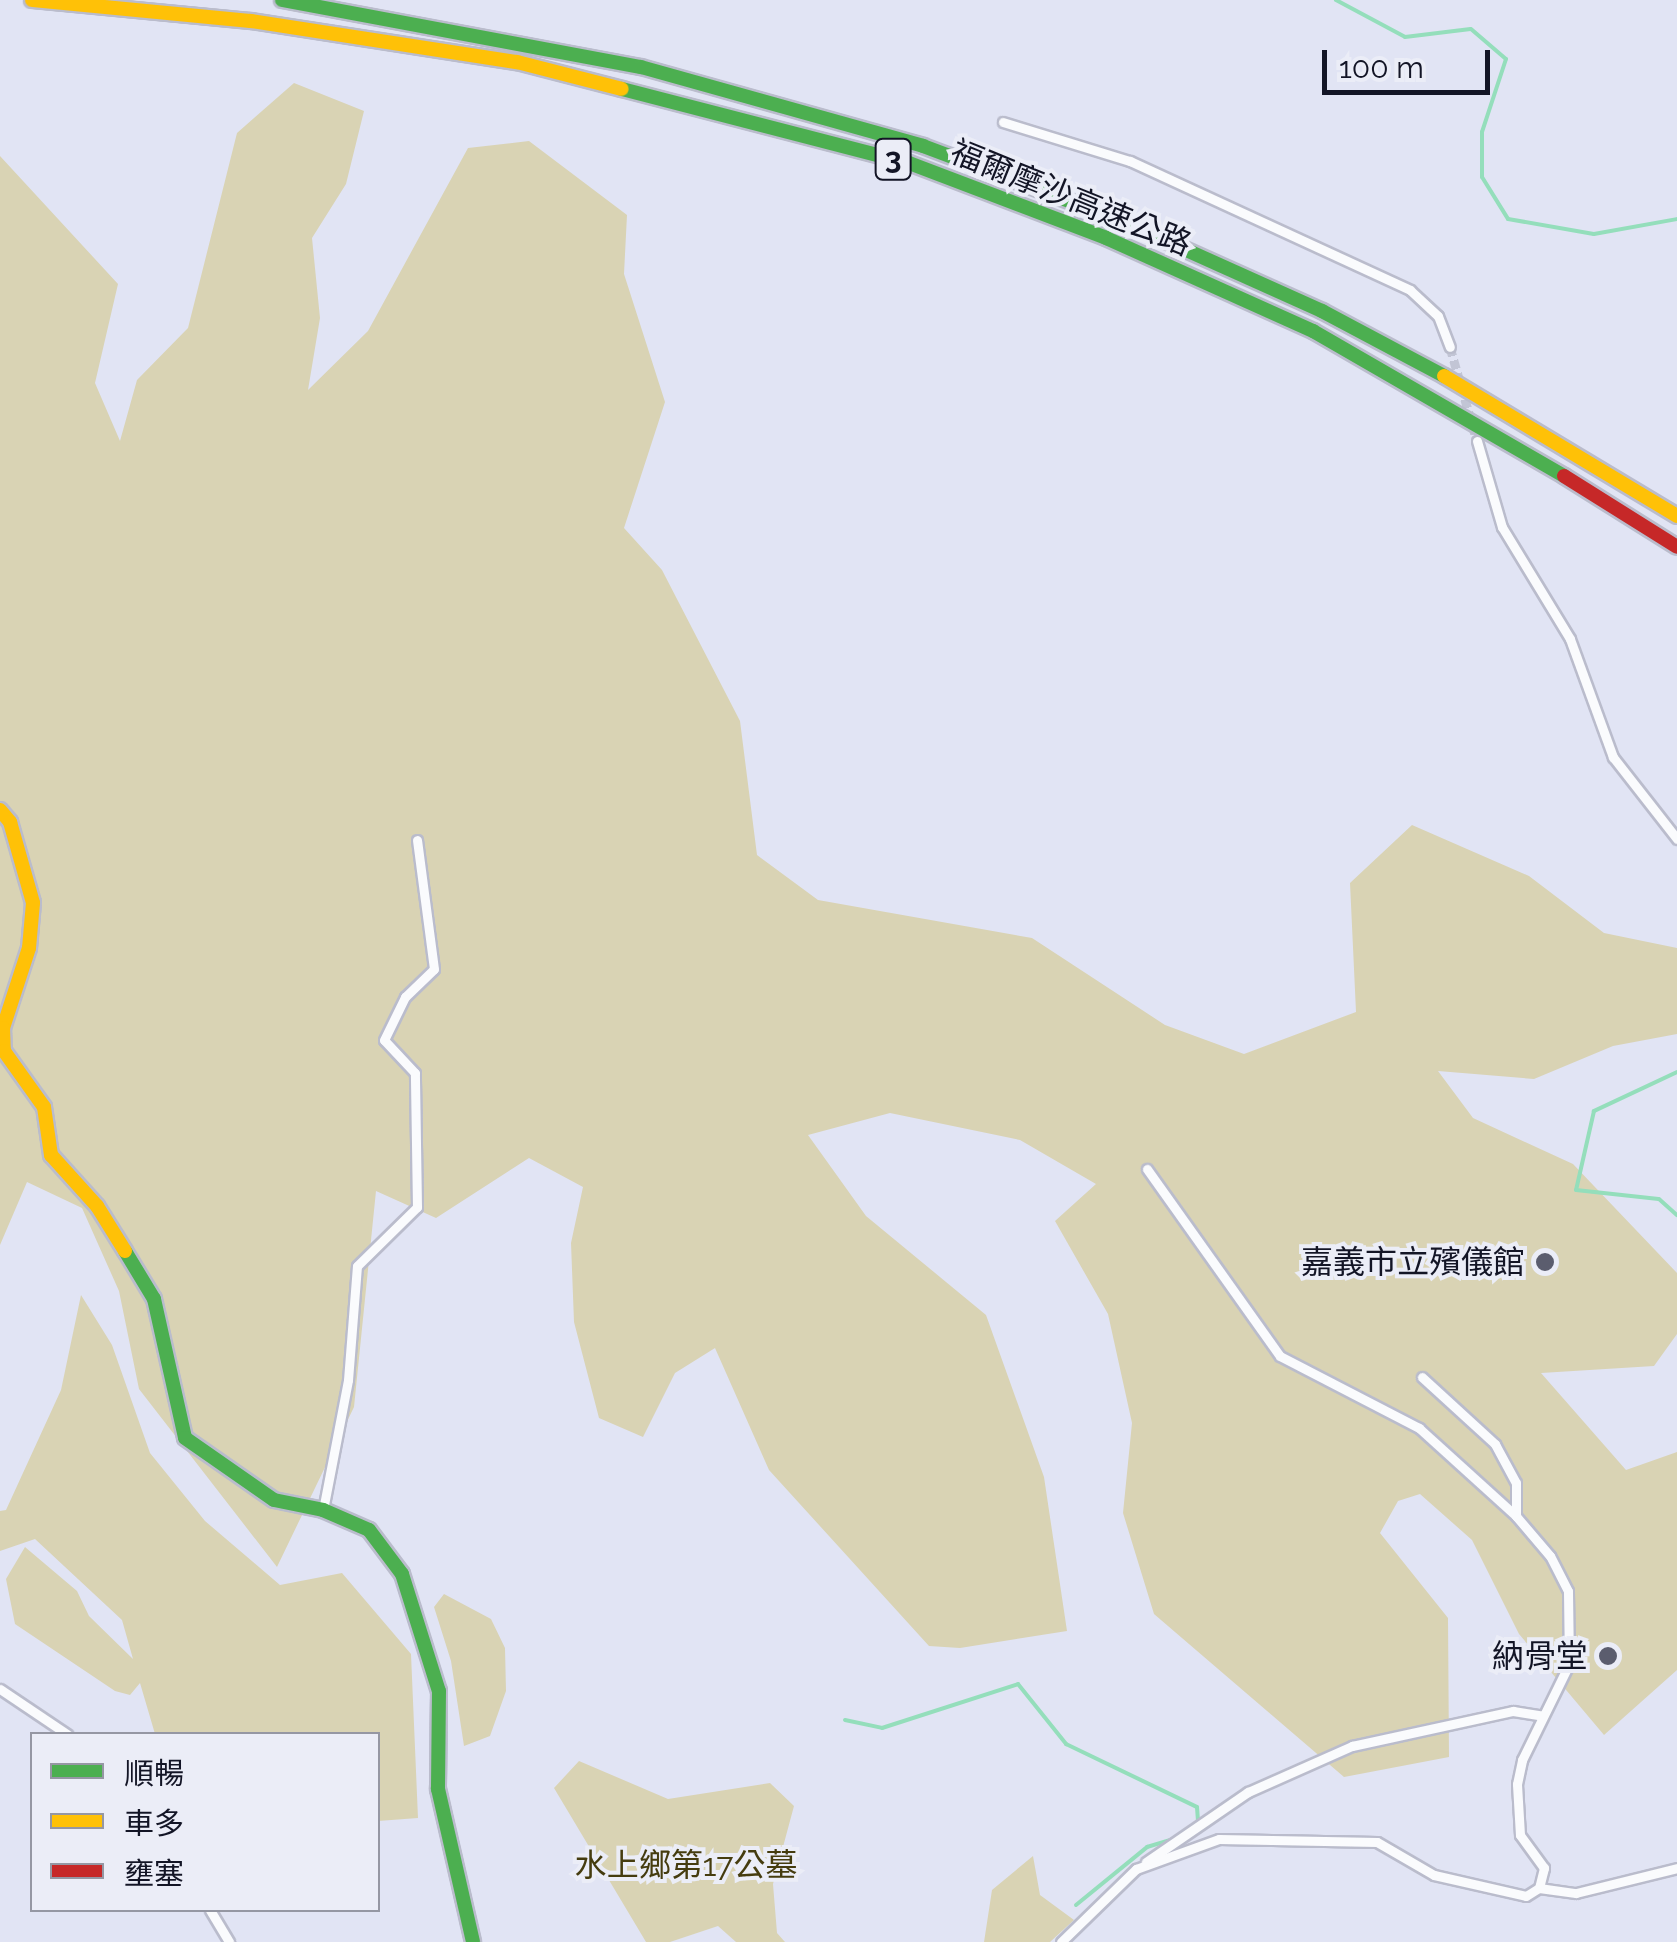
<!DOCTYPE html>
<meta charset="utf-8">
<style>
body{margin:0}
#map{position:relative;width:1677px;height:1942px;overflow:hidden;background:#e1e4f4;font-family:Raleway,"Noto Sans TC",sans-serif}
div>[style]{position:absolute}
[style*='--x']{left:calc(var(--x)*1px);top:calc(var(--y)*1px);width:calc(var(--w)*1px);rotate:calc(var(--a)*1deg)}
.green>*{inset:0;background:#d9d3b4}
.stream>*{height:4px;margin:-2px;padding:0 2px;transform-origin:2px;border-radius:2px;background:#94debb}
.street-tunnel>*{height:9px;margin-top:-4.5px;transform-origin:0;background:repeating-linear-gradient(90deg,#c2c5d5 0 9px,transparent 0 13.5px)}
.roads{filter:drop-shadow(2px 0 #babccc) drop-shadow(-2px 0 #babccc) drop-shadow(0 2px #babccc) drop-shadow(0 -2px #babccc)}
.street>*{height:9px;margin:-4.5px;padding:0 4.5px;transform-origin:4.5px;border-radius:4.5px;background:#fafbfd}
.fast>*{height:14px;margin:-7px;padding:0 7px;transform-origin:7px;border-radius:7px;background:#4caf50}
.slow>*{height:14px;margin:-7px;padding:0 7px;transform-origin:7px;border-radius:7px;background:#ffc107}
.jam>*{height:14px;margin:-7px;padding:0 7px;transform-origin:7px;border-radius:7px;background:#c62828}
.dots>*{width:28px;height:28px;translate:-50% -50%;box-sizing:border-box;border:5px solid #ebedf7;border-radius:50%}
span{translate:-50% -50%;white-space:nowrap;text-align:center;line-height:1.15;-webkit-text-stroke:8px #ebedf7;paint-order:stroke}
.shield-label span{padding:2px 8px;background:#ebedf7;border:2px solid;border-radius:8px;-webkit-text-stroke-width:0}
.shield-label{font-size:30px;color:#131526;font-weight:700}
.street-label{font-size:32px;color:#131526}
.poi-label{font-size:32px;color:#131526}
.right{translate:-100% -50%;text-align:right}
.park-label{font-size:32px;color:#453c0f}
.legend{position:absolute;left:30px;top:1732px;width:350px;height:180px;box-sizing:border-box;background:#ebedf7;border:2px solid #9597a3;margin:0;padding:12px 18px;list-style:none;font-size:30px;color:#131526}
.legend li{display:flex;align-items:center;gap:20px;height:50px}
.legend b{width:50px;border:2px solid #9597a3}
.scale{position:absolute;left:1322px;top:50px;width:168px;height:45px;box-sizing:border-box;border:5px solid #131526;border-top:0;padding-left:12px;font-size:30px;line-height:35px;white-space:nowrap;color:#131526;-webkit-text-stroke:8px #ebedf7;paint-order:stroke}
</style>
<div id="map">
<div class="green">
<i style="clip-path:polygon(294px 83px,364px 111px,346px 184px,312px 238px,320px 318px,308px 390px,368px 331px,468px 148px,529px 141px,627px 215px,624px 274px,665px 402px,624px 528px,662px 570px,740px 721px,757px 855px,818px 900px,1032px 938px,1165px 1025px,1244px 1054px,1356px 1012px,1350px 883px,1412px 825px,1529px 876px,1604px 933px,1677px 948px,1677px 1034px,1613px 1046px,1534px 1079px,1438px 1071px,1473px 1118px,1573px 1164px,1677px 1273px,1677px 1334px,1654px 1366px,1541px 1373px,1626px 1470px,1677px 1452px,1677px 1670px,1604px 1735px,1519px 1634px,1472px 1540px,1420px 1494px,1398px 1501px,1380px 1533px,1448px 1618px,1449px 1757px,1344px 1777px,1154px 1614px,1123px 1513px,1132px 1423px,1108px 1314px,1055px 1221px,1096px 1184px,1020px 1140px,890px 1113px,808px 1135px,866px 1216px,986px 1315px,1044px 1477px,1067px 1631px,960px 1648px,929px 1646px,769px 1470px,715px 1348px,675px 1373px,643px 1437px,599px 1418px,574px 1322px,571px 1243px,583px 1187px,529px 1158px,436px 1218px,376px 1191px,354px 1407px,277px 1567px,139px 1389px,119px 1291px,82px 1208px,27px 1182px,0 1245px,0 156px,118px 284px,95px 383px,120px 441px,137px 380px,188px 328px,237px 133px)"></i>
<i style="clip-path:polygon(81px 1295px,112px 1345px,150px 1453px,205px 1521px,280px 1585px,342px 1573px,411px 1654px,418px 1818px,378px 1821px,378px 1734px,155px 1734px,140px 1683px,130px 1695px,115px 1691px,15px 1624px,6px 1579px,25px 1547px,77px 1591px,89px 1616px,133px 1659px,122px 1620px,35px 1539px,0 1551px,0 1511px,6px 1510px,61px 1390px)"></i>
<i style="clip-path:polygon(444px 1594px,491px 1619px,505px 1648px,506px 1691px,490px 1736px,464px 1746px,451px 1661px,434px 1607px)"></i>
<i style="clip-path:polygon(579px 1761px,668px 1799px,770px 1783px,794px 1806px,773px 1884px,777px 1933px,785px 1942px,736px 1942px,718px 1926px,670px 1942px,646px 1942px,554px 1788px)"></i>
<i style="clip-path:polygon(1033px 1856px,1040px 1895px,1074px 1920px,1050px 1942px,984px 1942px,992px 1890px)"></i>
</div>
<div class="stream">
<i style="--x:1336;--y:0;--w:78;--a:28.2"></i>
<i style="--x:1405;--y:37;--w:66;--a:-6.9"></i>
<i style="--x:1471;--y:29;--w:46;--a:40.6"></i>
<i style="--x:1506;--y:59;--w:77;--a:108.2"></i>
<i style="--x:1482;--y:132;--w:45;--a:90"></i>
<i style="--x:1482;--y:177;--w:49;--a:58.2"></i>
<i style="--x:1508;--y:219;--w:87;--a:9.9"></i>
<i style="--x:1594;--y:234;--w:84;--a:-10.2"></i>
<i style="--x:1677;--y:1072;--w:92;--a:154.8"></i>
<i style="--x:1594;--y:1111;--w:81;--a:102.8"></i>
<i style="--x:1576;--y:1190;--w:83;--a:6.2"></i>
<i style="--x:1659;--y:1199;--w:24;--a:42"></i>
<i style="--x:845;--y:1720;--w:38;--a:12"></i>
<i style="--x:882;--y:1728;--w:143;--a:-17.9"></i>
<i style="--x:1018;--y:1684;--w:77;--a:51.3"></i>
<i style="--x:1066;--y:1744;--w:145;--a:25.7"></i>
<i style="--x:1197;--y:1807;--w:16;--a:86"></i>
<i style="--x:1076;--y:1905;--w:92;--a:-39.2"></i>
<i style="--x:1147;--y:1847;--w:28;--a:-17"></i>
</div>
<div class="street-tunnel">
<i style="--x:1450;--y:347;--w:98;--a:74"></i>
</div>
<div class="roads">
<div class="street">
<i style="--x:1003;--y:122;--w:133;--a:17.1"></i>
<i style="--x:1130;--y:161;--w:308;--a:24.7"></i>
<i style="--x:1410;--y:290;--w:38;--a:43"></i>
<i style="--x:1438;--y:316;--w:33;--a:69"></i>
<i style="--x:1477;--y:441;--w:90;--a:73.8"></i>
<i style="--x:1502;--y:527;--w:131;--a:58.7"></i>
<i style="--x:1570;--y:639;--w:126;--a:70"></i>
<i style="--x:1613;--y:757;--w:104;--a:52"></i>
<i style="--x:1147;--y:1169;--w:229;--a:54.6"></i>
<i style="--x:1280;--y:1356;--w:157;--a:27.4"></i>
<i style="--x:1419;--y:1428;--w:131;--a:42.2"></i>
<i style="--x:323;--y:1510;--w:132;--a:-79.1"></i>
<i style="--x:348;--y:1380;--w:114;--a:-85.5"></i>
<i style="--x:357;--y:1266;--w:84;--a:-44.5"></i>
<i style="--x:417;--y:1207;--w:134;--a:-90.9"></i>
<i style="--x:415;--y:1073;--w:45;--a:-133.2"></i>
<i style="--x:384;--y:1040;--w:48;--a:-64"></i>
<i style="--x:405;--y:997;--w:40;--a:-44"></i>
<i style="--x:434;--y:969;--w:130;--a:-97.5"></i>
<i style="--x:0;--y:1689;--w:81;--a:33.9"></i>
<i style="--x:1146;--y:1862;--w:124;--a:-34.5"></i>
<i style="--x:1248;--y:1792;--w:114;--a:-23.9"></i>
<i style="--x:1352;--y:1746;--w:165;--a:-12.3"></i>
<i style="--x:1513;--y:1711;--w:30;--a:9"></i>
<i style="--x:1539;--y:1888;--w:37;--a:8"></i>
<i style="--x:1576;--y:1893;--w:104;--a:-13.9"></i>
<i style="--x:210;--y:1910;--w:37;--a:59"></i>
<i style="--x:1061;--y:1942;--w:105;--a:-44.2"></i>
<i style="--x:1136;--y:1869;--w:88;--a:-19.9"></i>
<i style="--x:1219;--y:1839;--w:158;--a:1.1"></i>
<i style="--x:1377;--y:1842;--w:66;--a:30.1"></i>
<i style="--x:1434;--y:1875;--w:94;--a:12.9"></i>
<i style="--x:1526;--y:1896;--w:15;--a:-32"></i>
<i style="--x:1539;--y:1888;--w:21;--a:-76"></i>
<i style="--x:1544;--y:1868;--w:41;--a:-126"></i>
<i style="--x:1520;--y:1835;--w:51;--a:-93.4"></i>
<i style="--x:1517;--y:1784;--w:25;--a:-78"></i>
<i style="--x:1522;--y:1760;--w:107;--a:-63.9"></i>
<i style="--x:1569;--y:1664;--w:73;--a:-90.8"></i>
<i style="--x:1568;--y:1591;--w:39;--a:-117"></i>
<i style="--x:1550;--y:1556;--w:52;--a:-130.4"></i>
<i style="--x:1516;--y:1516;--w:33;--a:-90"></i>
<i style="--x:1516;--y:1483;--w:44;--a:-118.3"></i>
<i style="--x:1495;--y:1444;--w:99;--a:-137.5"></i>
</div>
<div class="fast">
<i style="--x:282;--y:0;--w:365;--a:10.6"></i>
<i style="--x:641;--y:67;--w:293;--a:15.6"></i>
<i style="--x:923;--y:146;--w:205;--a:20.6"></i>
<i style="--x:1115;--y:218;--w:227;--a:24.2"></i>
<i style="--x:1322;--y:311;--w:138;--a:28"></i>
<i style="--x:622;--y:89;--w:296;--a:14.5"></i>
<i style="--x:909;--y:163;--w:211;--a:20.8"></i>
<i style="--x:1106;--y:238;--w:227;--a:24.2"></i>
<i style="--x:1313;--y:331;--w:290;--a:30"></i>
<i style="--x:125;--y:1251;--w:56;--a:58.9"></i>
<i style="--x:154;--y:1299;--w:142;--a:77.4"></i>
<i style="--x:185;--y:1438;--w:108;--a:34.9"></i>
<i style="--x:274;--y:1500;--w:50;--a:11.5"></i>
<i style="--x:323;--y:1510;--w:50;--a:23.5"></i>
<i style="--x:369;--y:1530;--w:55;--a:53.1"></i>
<i style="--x:402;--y:1574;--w:123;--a:72.5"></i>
<i style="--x:439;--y:1691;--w:98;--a:90.6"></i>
<i style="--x:438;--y:1789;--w:157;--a:77.1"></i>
</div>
<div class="slow">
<i style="--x:32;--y:0;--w:220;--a:5.5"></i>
<i style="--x:251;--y:21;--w:269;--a:8.8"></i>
<i style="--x:517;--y:62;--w:108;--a:14.4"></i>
<i style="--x:1444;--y:376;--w:272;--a:31"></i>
<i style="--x:0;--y:810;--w:16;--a:50"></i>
<i style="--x:10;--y:822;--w:84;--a:74.1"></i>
<i style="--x:33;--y:903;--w:45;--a:95.1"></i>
<i style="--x:29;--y:948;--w:84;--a:108"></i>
<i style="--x:3;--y:1028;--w:23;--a:88"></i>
<i style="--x:4;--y:1051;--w:69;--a:54.5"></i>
<i style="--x:44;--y:1107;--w:49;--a:81.7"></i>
<i style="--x:51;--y:1155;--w:69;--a:48"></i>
<i style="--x:97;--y:1206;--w:53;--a:58.1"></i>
</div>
<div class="jam">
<i style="--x:1564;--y:476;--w:133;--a:32.1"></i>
</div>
</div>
<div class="dots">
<i style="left:1545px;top:1262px;background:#5b5d6e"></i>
<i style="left:1608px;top:1656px;background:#5b5d6e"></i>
</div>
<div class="shield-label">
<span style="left:893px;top:159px">3</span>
</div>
<div class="street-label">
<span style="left:1071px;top:198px;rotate:22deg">福爾摩沙高速公路</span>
</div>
<div class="poi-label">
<span class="right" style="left:1525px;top:1262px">嘉義市立殯儀館</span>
<span class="right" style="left:1588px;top:1656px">納骨堂</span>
</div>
<div class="park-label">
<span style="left:686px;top:1865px">水上鄉第17公墓</span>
</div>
<ul class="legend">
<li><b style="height:12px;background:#4caf50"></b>順暢</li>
<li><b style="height:12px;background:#ffc107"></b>車多</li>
<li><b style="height:12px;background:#c62828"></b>壅塞</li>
</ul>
<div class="scale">100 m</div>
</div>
